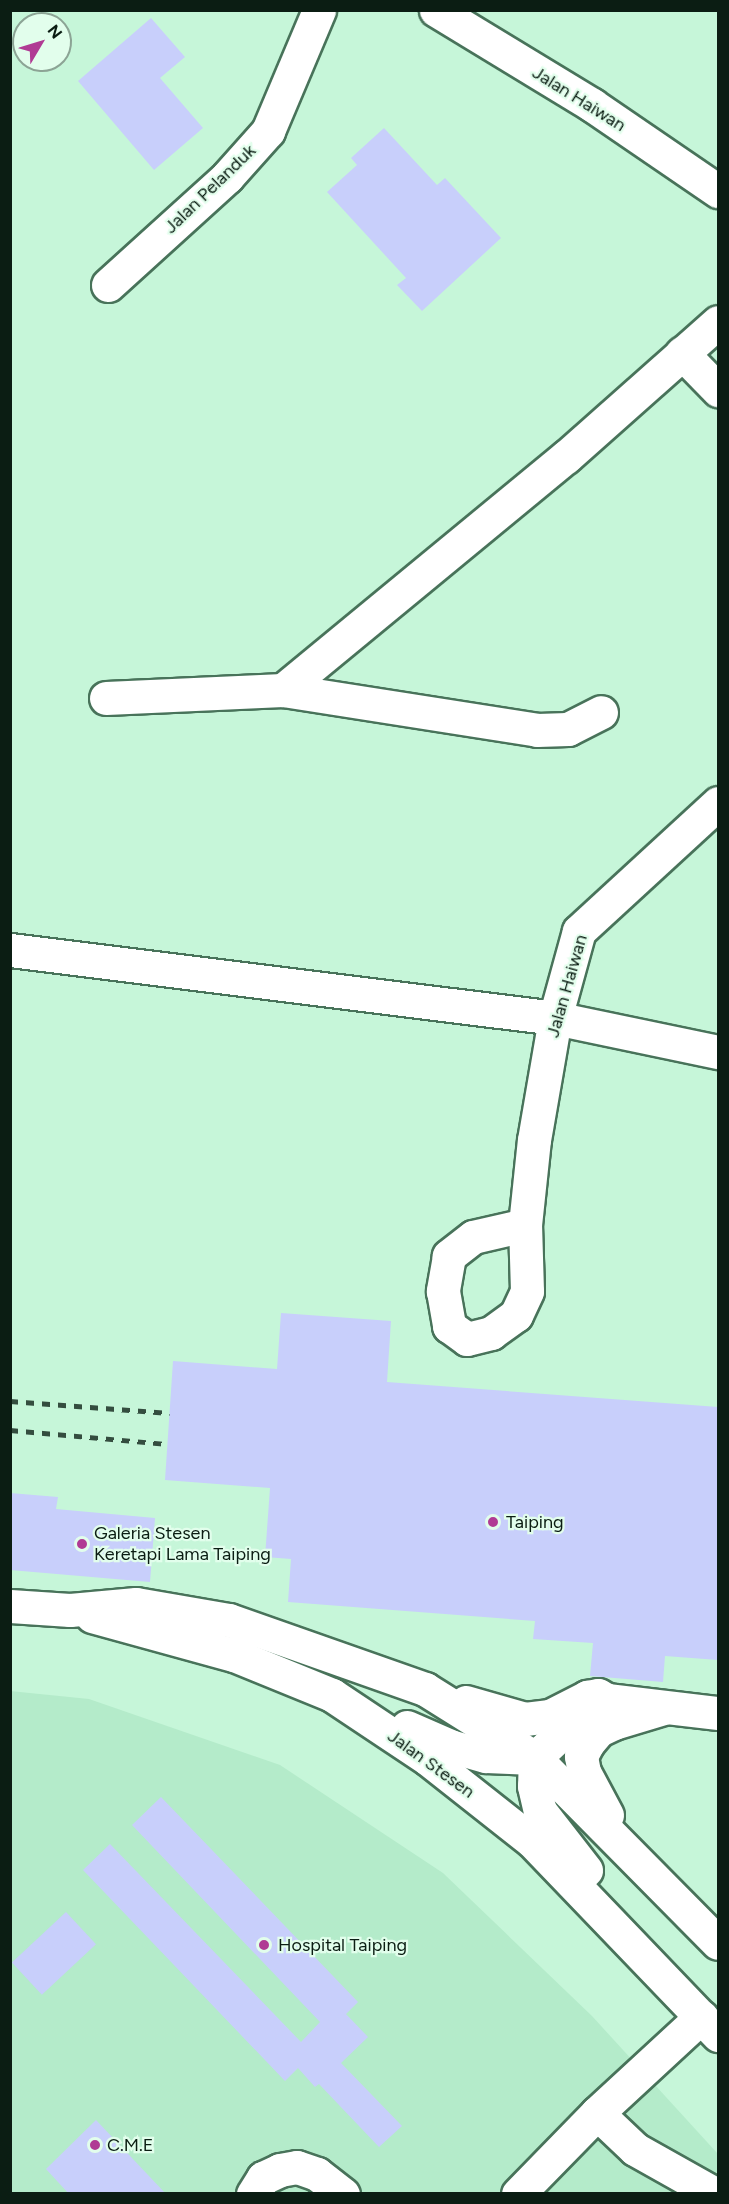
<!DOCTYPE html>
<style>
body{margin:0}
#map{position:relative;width:729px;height:2204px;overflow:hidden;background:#c6f6d9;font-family:Figtree,sans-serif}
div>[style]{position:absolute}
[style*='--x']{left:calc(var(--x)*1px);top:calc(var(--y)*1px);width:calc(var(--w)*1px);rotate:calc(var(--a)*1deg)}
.built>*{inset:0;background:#b4ebca}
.building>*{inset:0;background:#c8cffb;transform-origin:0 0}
.roads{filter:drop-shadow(2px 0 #48735a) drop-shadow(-2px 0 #48735a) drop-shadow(0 2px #48735a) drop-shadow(0 -2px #48735a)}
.minor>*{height:33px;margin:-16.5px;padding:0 16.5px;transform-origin:16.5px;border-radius:16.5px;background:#fff}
.major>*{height:33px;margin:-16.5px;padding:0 16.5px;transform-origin:16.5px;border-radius:16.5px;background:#fff}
.rail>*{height:4.5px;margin-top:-2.25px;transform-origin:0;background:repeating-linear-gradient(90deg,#344d3f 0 8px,transparent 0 16px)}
.dots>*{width:16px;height:16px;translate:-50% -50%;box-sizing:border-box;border:3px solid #e2feec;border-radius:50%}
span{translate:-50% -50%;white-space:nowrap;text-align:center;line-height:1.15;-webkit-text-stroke:4.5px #e2feec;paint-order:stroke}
.street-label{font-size:18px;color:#0b1d13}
.poi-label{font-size:18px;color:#0b1d13}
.left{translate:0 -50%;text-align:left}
.frame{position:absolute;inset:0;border:12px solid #0b1d13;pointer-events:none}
.north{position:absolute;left:12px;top:12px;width:60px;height:60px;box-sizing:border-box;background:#e2feec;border:2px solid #8ca495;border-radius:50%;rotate:52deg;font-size:16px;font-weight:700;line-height:24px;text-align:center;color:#0b1d13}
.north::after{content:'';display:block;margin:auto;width:21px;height:27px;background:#b03b94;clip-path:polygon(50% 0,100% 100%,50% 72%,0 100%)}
</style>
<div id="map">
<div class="built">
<i style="clip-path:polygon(10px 1691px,89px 1699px,280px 1765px,443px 1873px,592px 2016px,718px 2154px,718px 2193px,11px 2193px)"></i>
</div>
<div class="building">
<i style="clip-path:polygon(151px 18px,185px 57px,160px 78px,203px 128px,154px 170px,78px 81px)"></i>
<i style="clip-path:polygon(384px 128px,437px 185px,445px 178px,501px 238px,422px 311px,397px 285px,406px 278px,327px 192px,357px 165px,351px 158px)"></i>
<i style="clip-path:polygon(281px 1313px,391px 1321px,387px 1382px,718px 1407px,718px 1660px,665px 1656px,663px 1682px,590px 1676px,593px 1643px,533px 1639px,535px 1621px,288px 1602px,291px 1559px,265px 1557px,270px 1488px,165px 1480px,173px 1361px,277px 1369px)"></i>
<i style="clip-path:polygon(10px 1493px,58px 1497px,56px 1509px,155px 1518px,150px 1582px,10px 1570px)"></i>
<i style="clip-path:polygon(161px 1797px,358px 2002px,346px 2014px,368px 2037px,341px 2063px,402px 2126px,379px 2147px,319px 2084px,315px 2087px,298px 2068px,285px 2081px,83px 1870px,110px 1844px,301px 2042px,320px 2022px,132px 1825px)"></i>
<i style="left:66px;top:1912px;width:44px;height:74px;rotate:47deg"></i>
<i style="clip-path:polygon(96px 2120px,166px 2194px,69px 2194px,46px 2169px)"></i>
</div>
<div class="roads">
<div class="minor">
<i style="--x:436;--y:10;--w:183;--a:31.3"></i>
<i style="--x:592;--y:105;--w:153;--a:34.3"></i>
<i style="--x:108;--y:285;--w:161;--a:-42.2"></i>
<i style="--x:227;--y:177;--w:62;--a:-48.3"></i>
<i style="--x:268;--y:131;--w:131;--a:-67.1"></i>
<i style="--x:682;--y:353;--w:52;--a:45.8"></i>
<i style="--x:283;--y:690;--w:367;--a:-39.5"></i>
<i style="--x:566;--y:457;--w:203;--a:-41.6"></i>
<i style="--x:106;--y:698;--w:177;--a:-2.6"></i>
<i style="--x:283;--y:690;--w:257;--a:8.9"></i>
<i style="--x:537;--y:730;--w:31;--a:-2"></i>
<i style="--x:568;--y:729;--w:37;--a:-27"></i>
<i style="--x:10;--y:950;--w:549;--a:7.11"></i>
<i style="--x:555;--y:1018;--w:167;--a:11.8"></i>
<i style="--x:525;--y:1225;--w:53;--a:167"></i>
<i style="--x:473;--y:1237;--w:31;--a:142"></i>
<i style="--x:449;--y:1256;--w:36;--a:100"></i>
<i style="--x:443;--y:1291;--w:36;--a:80"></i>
<i style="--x:449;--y:1326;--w:22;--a:36"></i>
<i style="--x:467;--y:1339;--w:25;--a:-14"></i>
<i style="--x:491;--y:1333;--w:31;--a:-36"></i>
<i style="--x:516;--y:1315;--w:26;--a:-65"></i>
<i style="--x:527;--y:1291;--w:66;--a:-91.7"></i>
<i style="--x:525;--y:1225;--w:85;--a:-84"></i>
<i style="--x:534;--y:1140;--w:124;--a:-80.2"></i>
<i style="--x:555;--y:1018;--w:90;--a:-74.6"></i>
<i style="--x:579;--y:931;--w:189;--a:-42.6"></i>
<i style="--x:535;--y:1758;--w:48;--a:-43.3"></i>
<i style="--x:570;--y:1725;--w:45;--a:-34"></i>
<i style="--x:607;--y:1700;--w:112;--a:6.7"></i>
<i style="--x:597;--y:2113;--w:52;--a:43.5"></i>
<i style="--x:635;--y:2149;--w:92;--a:29.4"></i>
<i style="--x:253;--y:2194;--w:19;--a:-58"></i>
<i style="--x:263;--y:2178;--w:19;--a:-25"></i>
<i style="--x:280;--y:2170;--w:17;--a:-10"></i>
<i style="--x:297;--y:2167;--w:21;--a:19"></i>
<i style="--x:317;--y:2174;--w:33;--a:38"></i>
<i style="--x:518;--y:2194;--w:113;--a:-45.7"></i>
<i style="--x:597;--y:2113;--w:142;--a:-42.7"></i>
</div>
<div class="major">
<i style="--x:10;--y:1606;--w:60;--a:3.8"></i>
<i style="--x:70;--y:1610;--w:66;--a:-5.2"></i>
<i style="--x:136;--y:1604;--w:94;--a:9.8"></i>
<i style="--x:229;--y:1620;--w:208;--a:19.4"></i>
<i style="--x:425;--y:1689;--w:130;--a:32.1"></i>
<i style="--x:535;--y:1758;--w:260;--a:45.3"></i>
<i style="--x:92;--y:1616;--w:147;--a:15.4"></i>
<i style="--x:234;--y:1655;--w:106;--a:22.2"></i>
<i style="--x:332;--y:1695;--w:115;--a:33.7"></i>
<i style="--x:428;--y:1759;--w:132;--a:38.3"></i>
<i style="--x:532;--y:1841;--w:269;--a:46.2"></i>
<i style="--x:466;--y:1702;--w:61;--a:16.1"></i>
<i style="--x:525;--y:1719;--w:25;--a:-7"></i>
<i style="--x:550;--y:1716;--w:42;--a:-27.2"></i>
<i style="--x:587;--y:1697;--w:11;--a:-10"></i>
<i style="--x:598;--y:1695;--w:10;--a:29"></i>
<i style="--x:407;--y:1727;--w:47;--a:23.8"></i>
<i style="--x:450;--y:1746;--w:37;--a:16"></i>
<i style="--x:486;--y:1756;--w:47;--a:2.4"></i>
<i style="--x:535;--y:1758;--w:28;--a:92"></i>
<i style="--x:534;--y:1786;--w:26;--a:77"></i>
<i style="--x:540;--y:1811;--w:75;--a:52.1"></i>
<i style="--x:607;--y:1815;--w:49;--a:-118.1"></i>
<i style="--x:584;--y:1772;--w:16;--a:-101"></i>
<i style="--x:581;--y:1756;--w:15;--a:-62"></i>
<i style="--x:588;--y:1743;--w:17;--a:-50"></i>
<i style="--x:599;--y:1730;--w:17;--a:-25"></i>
<i style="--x:614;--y:1723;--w:52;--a:-16.7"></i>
</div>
</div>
<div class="rail">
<i style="--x:10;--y:1401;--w:160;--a:4.3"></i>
<i style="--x:10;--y:1430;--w:159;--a:5.1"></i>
</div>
<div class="dots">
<i style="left:493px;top:1522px;background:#b03b94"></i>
<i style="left:82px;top:1544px;background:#b03b94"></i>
<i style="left:264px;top:1945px;background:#b03b94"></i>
<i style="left:95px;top:2145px;background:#b03b94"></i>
</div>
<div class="street-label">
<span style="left:579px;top:99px;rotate:32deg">Jalan Haiwan</span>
<span style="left:210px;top:189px;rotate:-44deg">Jalan Pelanduk</span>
<span style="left:567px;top:986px;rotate:-74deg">Jalan Haiwan</span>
<span style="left:431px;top:1764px;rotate:36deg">Jalan Stesen</span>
</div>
<div class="poi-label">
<span class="left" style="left:506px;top:1522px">Taiping</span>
<span class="left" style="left:94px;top:1544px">Galeria Stesen<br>Keretapi Lama Taiping</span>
<span class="left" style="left:278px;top:1945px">Hospital Taiping</span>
<span class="left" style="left:107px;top:2145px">C.M.E</span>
</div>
<div class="frame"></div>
<div class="north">N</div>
</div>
